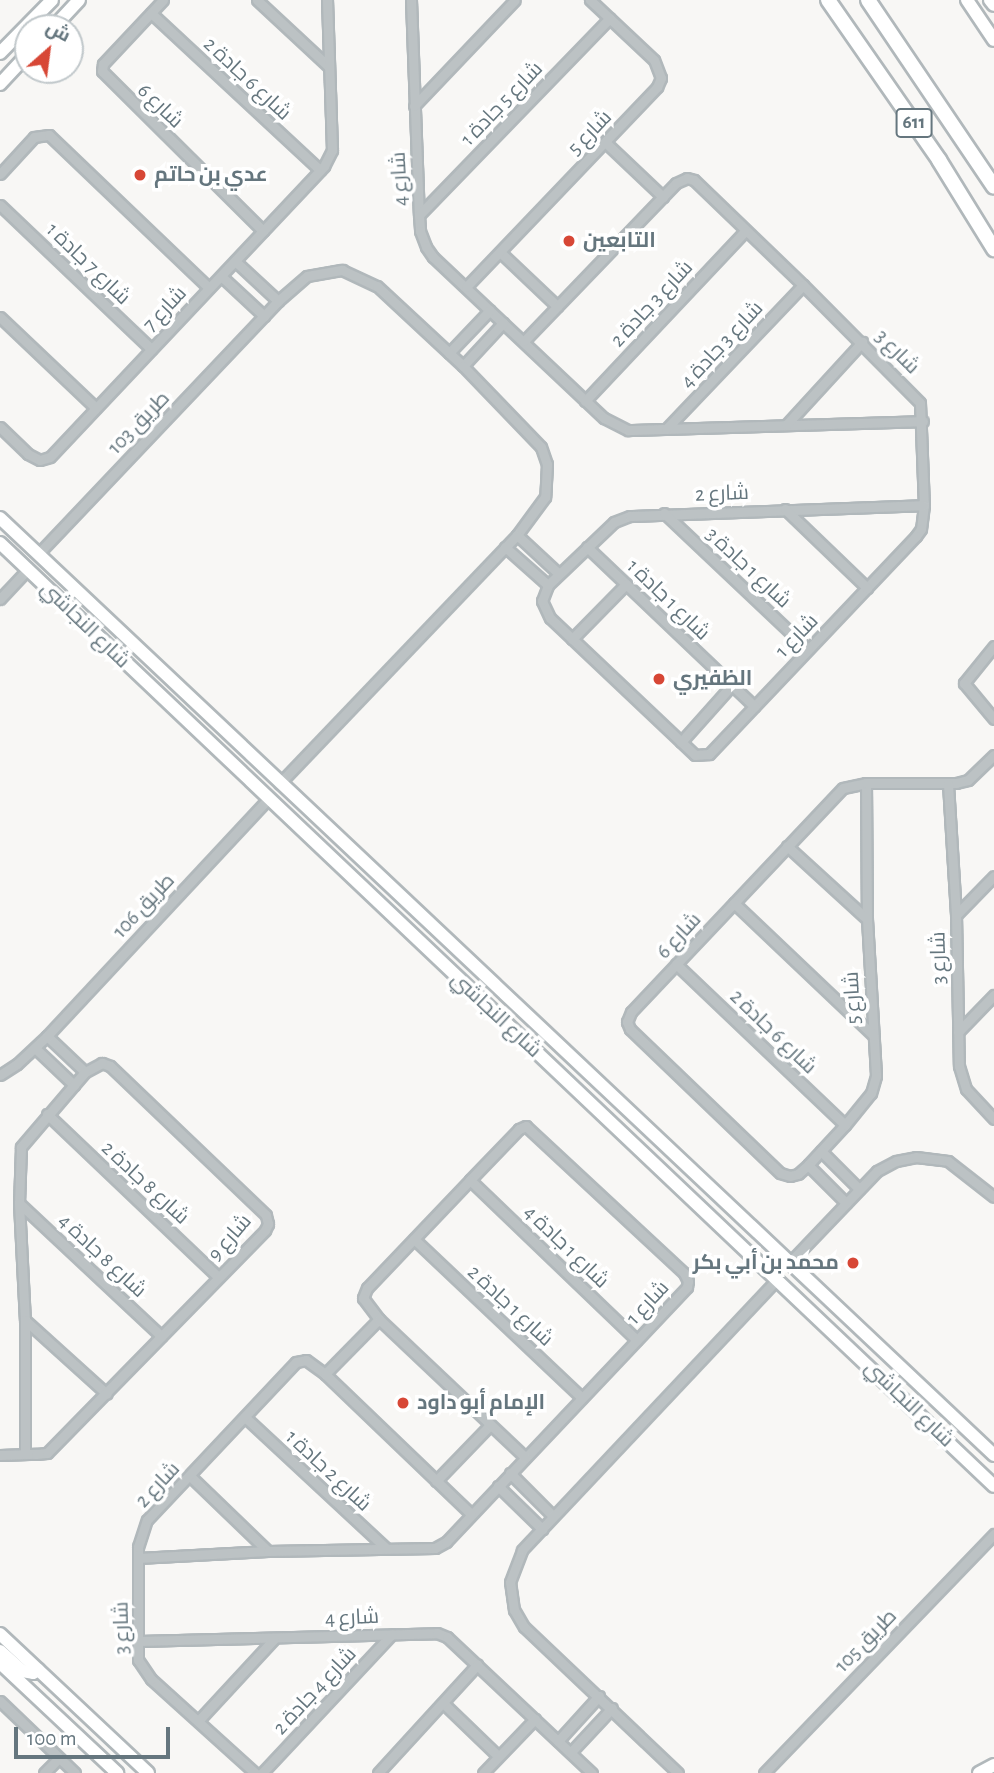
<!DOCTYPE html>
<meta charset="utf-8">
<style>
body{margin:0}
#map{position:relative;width:994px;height:1773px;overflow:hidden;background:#f8f7f5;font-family:"Alegreya Sans",Cairo,sans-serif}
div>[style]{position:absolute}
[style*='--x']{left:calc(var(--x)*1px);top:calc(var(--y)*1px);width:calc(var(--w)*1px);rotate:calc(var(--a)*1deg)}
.roads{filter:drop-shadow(2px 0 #b1b8bb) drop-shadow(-2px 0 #b1b8bb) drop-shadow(0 2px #b1b8bb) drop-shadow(0 -2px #b1b8bb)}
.street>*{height:9px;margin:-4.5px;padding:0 4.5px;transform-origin:4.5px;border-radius:4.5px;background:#bcc2c4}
.secondary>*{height:12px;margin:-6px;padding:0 6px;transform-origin:6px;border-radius:6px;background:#fff}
.primary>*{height:14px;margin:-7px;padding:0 7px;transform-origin:7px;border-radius:7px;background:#fff}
.dots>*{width:19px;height:19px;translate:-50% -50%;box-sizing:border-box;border:4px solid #fff;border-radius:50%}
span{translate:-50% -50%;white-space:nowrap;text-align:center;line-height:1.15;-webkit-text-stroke:7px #fff;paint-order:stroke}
.shield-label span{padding:2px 5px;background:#fff;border:2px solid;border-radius:5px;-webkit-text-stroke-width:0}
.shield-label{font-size:19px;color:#65767e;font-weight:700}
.street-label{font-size:21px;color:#65767e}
.poi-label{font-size:21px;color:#65767e;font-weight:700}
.left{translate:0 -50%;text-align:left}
.right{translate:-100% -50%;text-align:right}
.north{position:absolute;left:14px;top:14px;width:70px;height:70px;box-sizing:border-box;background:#fff;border:2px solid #c1c8cb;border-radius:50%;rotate:28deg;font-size:19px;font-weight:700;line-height:28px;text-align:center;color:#65767e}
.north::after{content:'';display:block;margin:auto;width:24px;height:32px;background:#d74736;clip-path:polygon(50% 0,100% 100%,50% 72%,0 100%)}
.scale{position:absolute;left:14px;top:1727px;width:156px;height:32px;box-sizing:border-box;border:4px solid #65767e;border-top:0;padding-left:9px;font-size:21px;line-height:24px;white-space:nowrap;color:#65767e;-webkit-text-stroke:5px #fff;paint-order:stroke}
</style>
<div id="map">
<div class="roads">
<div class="street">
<i style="--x:163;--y:0;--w:88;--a:133.2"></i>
<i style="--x:103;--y:64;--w:7;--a:98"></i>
<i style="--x:102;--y:71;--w:227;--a:44.8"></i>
<i style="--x:257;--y:0;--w:98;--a:42.9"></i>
<i style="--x:411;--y:0;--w:215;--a:87.9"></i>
<i style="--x:419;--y:215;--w:16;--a:86"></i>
<i style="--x:420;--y:231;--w:17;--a:69"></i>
<i style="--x:426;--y:247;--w:12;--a:55"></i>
<i style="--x:433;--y:257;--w:235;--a:43.3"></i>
<i style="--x:604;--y:418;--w:27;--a:27"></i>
<i style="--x:628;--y:430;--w:295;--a:-1.7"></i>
<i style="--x:151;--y:13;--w:231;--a:42.9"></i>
<i style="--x:414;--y:106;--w:146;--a:-46.4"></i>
<i style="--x:605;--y:142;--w:80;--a:43.5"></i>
<i style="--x:0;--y:174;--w:50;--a:-47.4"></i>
<i style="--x:34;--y:137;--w:15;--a:-8"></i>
<i style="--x:49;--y:135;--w:221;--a:43.7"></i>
<i style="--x:0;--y:205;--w:209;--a:43.6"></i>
<i style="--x:419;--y:215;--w:274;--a:-45.9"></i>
<i style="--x:500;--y:252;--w:79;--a:43.5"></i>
<i style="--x:235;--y:261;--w:59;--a:42.9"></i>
<i style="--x:221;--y:276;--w:59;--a:42.9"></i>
<i style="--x:466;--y:287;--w:277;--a:-46.3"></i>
<i style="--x:657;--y:87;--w:10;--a:-66"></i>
<i style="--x:661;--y:78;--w:19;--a:-111"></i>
<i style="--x:654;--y:60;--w:88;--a:-136.8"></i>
<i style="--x:0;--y:317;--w:132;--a:43.5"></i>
<i style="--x:524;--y:341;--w:219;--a:-46.1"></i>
<i style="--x:676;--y:183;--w:12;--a:-24"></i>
<i style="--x:687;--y:178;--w:7;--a:16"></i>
<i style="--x:694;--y:180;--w:151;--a:43.9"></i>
<i style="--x:803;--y:285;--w:166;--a:45.2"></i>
<i style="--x:920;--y:403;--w:102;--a:87.8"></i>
<i style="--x:924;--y:505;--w:24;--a:97"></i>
<i style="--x:921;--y:529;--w:9;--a:126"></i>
<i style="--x:916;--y:536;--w:301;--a:133.5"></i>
<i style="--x:709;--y:754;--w:14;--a:176"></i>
<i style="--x:695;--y:755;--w:199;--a:-136.6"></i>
<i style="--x:550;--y:618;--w:19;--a:-115"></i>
<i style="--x:542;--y:601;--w:17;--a:-69"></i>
<i style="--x:548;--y:585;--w:91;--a:-43.7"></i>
<i style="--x:614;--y:522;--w:17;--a:-21"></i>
<i style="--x:630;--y:516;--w:294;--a:-2.1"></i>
<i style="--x:449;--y:353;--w:59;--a:-46.4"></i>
<i style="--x:463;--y:366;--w:59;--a:-47.1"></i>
<i style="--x:585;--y:401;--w:233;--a:-46.7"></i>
<i style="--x:786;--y:425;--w:113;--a:-47.5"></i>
<i style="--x:0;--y:427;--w:39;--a:44"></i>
<i style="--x:28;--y:454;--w:13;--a:27"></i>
<i style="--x:40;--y:460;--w:10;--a:-17"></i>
<i style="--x:50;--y:457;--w:400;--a:-46.7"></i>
<i style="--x:324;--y:166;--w:18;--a:-63"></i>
<i style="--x:332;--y:150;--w:150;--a:-91.9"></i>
<i style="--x:666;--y:429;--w:199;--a:-46.4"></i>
<i style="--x:785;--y:509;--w:114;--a:43.9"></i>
<i style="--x:664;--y:513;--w:198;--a:43.4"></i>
<i style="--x:517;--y:535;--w:57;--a:42.9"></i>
<i style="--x:505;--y:547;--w:57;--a:41.5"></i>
<i style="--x:587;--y:547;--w:231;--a:43.6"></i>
<i style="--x:38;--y:554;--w:349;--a:-46.5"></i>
<i style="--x:278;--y:301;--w:38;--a:-41"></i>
<i style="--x:307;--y:276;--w:36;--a:-10"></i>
<i style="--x:342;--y:270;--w:38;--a:25"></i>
<i style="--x:377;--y:286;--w:117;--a:42.9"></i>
<i style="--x:463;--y:366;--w:112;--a:46.1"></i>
<i style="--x:541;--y:447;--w:18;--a:71"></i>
<i style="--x:547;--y:464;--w:33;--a:93"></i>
<i style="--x:545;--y:497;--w:47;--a:126.4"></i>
<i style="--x:517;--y:535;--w:344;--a:133.7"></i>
<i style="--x:0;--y:599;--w:40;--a:-47"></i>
<i style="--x:572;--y:639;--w:77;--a:-45.5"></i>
<i style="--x:994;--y:646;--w:48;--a:129"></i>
<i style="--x:964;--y:683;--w:47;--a:50.2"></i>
<i style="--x:681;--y:742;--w:76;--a:-48.2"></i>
<i style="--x:866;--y:783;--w:136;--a:89.6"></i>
<i style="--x:867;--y:919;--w:157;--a:86.7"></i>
<i style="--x:876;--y:1076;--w:18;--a:106"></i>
<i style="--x:871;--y:1093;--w:41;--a:129.1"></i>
<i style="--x:845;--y:1125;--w:54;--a:132.8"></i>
<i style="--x:808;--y:1165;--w:13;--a:138"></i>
<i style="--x:798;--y:1174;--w:8;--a:166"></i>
<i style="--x:790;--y:1176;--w:10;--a:-163"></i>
<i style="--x:780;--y:1173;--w:208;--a:-136.2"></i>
<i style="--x:630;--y:1029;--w:8;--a:-113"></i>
<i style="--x:627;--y:1022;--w:11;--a:-68"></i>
<i style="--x:631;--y:1012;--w:308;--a:-46.6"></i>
<i style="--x:843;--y:788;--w:24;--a:-12"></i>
<i style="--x:866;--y:783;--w:90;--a:0"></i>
<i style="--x:956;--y:783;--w:12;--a:-14"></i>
<i style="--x:968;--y:780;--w:36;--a:-44"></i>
<i style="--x:948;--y:784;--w:131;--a:86.5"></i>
<i style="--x:956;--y:915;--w:151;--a:88.9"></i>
<i style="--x:959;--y:1066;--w:24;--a:73"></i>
<i style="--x:966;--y:1089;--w:41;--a:47"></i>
<i style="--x:787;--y:846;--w:108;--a:42.4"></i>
<i style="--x:734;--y:903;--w:192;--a:43.5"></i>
<i style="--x:956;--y:915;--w:54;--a:-45.7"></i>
<i style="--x:676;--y:964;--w:233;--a:43.6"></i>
<i style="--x:958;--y:1032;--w:52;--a:-45.8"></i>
<i style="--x:47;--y:1036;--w:52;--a:43.5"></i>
<i style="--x:35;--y:1048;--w:54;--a:43.5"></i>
<i style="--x:0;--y:1075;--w:20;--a:-33"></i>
<i style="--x:17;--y:1064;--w:41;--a:-43"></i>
<i style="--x:47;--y:1036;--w:323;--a:-47"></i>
<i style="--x:47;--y:1114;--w:236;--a:43.6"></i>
<i style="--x:821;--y:1151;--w:54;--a:45"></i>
<i style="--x:808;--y:1165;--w:54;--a:45"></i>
<i style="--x:470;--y:1180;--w:231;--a:43.8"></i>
<i style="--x:19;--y:1203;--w:195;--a:43.1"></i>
<i style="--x:414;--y:1239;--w:231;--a:43.4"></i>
<i style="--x:791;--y:1261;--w:124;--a:-46.3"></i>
<i style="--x:877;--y:1171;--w:21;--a:-28"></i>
<i style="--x:896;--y:1161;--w:20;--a:-11"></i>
<i style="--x:916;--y:1157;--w:32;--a:7"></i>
<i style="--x:948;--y:1161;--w:58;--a:38"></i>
<i style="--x:25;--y:1320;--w:110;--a:42.1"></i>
<i style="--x:325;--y:1374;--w:77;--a:-45.5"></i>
<i style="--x:246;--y:1418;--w:191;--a:42.9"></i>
<i style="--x:0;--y:1455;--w:36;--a:-2"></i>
<i style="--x:36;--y:1454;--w:11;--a:-5"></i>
<i style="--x:47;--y:1453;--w:312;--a:-45.6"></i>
<i style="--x:265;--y:1230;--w:7;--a:-63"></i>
<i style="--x:268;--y:1224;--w:9;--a:-103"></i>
<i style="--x:266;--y:1215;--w:216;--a:-136.3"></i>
<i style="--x:110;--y:1066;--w:9;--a:-159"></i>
<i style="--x:102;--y:1063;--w:19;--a:152"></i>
<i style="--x:85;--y:1072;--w:99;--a:130.5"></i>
<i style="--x:21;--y:1147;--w:56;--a:92"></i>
<i style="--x:19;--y:1203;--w:117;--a:87.1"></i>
<i style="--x:25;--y:1320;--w:134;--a:90"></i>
<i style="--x:510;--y:1473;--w:61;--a:45"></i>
<i style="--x:190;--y:1476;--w:108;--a:43.9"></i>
<i style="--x:436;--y:1481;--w:78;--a:-46"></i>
<i style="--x:498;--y:1486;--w:62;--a:44.3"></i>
<i style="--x:138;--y:1558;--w:130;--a:-3.1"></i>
<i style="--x:268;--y:1551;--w:167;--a:-1"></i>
<i style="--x:435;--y:1548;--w:13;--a:-29"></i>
<i style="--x:446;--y:1542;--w:351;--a:-46.6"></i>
<i style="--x:687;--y:1287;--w:6;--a:-81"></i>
<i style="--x:688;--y:1281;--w:9;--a:-117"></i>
<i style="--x:684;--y:1273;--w:216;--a:-137.1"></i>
<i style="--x:526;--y:1126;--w:8;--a:157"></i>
<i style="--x:519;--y:1129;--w:71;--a:133.9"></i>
<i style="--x:470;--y:1180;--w:149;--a:133.6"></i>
<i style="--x:367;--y:1288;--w:11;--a:112"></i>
<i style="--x:363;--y:1298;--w:26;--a:53"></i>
<i style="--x:379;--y:1319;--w:201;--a:43.4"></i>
<i style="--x:139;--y:1641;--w:298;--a:-1.5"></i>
<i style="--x:437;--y:1633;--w:11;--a:22"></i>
<i style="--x:447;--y:1637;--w:199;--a:43.2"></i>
<i style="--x:0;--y:1701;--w:104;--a:43.8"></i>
<i style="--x:443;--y:1703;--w:76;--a:43.9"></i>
<i style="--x:199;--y:1720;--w:110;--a:-47.2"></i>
<i style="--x:558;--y:1741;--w:61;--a:-47.7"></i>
<i style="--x:571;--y:1752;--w:60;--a:-47"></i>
<i style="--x:44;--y:1773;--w:21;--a:-45"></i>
<i style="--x:255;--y:1773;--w:140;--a:-137.9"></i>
<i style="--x:151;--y:1679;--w:23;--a:-124"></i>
<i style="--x:138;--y:1660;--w:113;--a:-90"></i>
<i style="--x:138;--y:1547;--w:28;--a:-72"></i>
<i style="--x:147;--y:1520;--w:217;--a:-46.7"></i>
<i style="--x:296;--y:1362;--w:10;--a:-11"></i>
<i style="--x:306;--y:1360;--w:24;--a:36"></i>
<i style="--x:325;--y:1374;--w:202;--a:43.8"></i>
<i style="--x:262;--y:1773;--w:190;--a:-46.9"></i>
<i style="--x:378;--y:1773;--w:147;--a:-47.5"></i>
<i style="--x:483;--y:1773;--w:75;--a:-46.1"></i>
<i style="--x:678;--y:1773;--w:212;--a:-136.5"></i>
<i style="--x:524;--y:1627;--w:20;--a:-120"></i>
<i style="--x:514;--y:1610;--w:28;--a:-98"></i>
<i style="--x:510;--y:1582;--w:34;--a:-69"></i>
<i style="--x:522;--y:1550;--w:372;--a:-46.7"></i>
<i style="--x:764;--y:1773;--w:332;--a:-46.1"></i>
</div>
<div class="secondary">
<i style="--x:967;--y:0;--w:48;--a:56"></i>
<i style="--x:990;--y:0;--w:6;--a:51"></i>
<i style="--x:53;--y:28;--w:38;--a:-47"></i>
<i style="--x:0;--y:53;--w:74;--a:-45.5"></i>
<i style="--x:0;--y:84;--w:41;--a:-47"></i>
<i style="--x:0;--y:518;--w:1366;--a:43.31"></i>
<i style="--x:0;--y:543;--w:1370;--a:43.49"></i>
<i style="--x:0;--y:1634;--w:203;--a:43.2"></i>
<i style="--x:0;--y:1651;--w:30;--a:42"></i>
<i style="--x:22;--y:1671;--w:11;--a:10"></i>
<i style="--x:33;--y:1673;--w:6;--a:-31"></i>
<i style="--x:0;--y:1663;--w:161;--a:43.2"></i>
<i style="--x:979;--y:1773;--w:17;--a:-28"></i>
</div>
<div class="primary">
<i style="--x:828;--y:0;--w:195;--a:55.2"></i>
<i style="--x:939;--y:160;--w:105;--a:58.3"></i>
<i style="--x:868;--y:0;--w:225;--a:56"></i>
</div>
</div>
<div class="dots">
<i style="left:140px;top:175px;background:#d74736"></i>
<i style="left:569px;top:241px;background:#d74736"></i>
<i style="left:659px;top:679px;background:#d74736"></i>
<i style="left:853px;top:1263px;background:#d74736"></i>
<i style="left:403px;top:1403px;background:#d74736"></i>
</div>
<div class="shield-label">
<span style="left:914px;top:123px">611</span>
</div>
<div class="street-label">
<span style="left:247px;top:79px;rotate:43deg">شارع 6 جادة 2</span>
<span style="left:502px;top:104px;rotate:-46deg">شارع 5 جادة 1</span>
<span style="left:160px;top:106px;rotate:44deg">شارع 6</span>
<span style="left:590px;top:133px;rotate:-46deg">شارع 5</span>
<span style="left:400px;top:179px;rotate:-93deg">شارع 4</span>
<span style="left:88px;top:264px;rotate:44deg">شارع 7 جادة 1</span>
<span style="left:652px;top:304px;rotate:-47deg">شارع 3 جادة 2</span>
<span style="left:165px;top:309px;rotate:-47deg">شارع 7</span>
<span style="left:722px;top:345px;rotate:-47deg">شارع 3 جادة 4</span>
<span style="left:897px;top:352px;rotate:45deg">شارع 3</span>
<span style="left:139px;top:423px;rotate:-46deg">طريق 103</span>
<span style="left:722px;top:494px;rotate:-2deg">شارع 2</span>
<span style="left:748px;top:568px;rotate:43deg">شارع 1 جادة 3</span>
<span style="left:668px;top:600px;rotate:44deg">شارع 1 جادة 1</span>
<span style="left:85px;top:625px;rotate:44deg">شارع النجاشي</span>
<span style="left:797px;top:636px;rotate:-46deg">شارع 1</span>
<span style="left:144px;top:906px;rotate:-47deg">طريق 106</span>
<span style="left:679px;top:936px;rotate:-47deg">شارع 6</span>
<span style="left:939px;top:958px;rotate:-91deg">شارع 3</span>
<span style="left:853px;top:998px;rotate:-93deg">شارع 5</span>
<span style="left:496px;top:1015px;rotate:43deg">شارع النجاشي</span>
<span style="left:773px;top:1032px;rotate:44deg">شارع 6 جادة 2</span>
<span style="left:145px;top:1183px;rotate:43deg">شارع 8 جادة 2</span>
<span style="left:230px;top:1238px;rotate:-49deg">شارع 9</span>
<span style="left:566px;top:1247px;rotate:44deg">شارع 1 جادة 4</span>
<span style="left:102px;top:1256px;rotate:43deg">شارع 8 جادة 4</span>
<span style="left:648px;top:1303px;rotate:-47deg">شارع 1</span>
<span style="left:510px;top:1306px;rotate:43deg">شارع 1 جادة 2</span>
<span style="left:909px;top:1404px;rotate:44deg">شارع النجاشي</span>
<span style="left:328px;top:1471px;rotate:43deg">شارع 2 جادة 1</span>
<span style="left:158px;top:1485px;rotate:-47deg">شارع 2</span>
<span style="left:352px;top:1618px;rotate:-3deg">شارع 4</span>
<span style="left:122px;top:1628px;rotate:-91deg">شارع 3</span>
<span style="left:866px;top:1641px;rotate:-46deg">طريق 105</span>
<span style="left:315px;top:1691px;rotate:-47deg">شارع 4 جادة 2</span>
</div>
<div class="poi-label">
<span class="left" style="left:154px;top:175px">عدي بن حاتم</span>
<span class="left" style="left:583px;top:241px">التابعين</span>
<span class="left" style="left:673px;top:679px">الظفيري</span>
<span class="right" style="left:839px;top:1263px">محمد بن أبي بكر</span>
<span class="left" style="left:417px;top:1403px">الإمام أبو داود</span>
</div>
<div class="north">ش</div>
<div class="scale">100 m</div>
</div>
